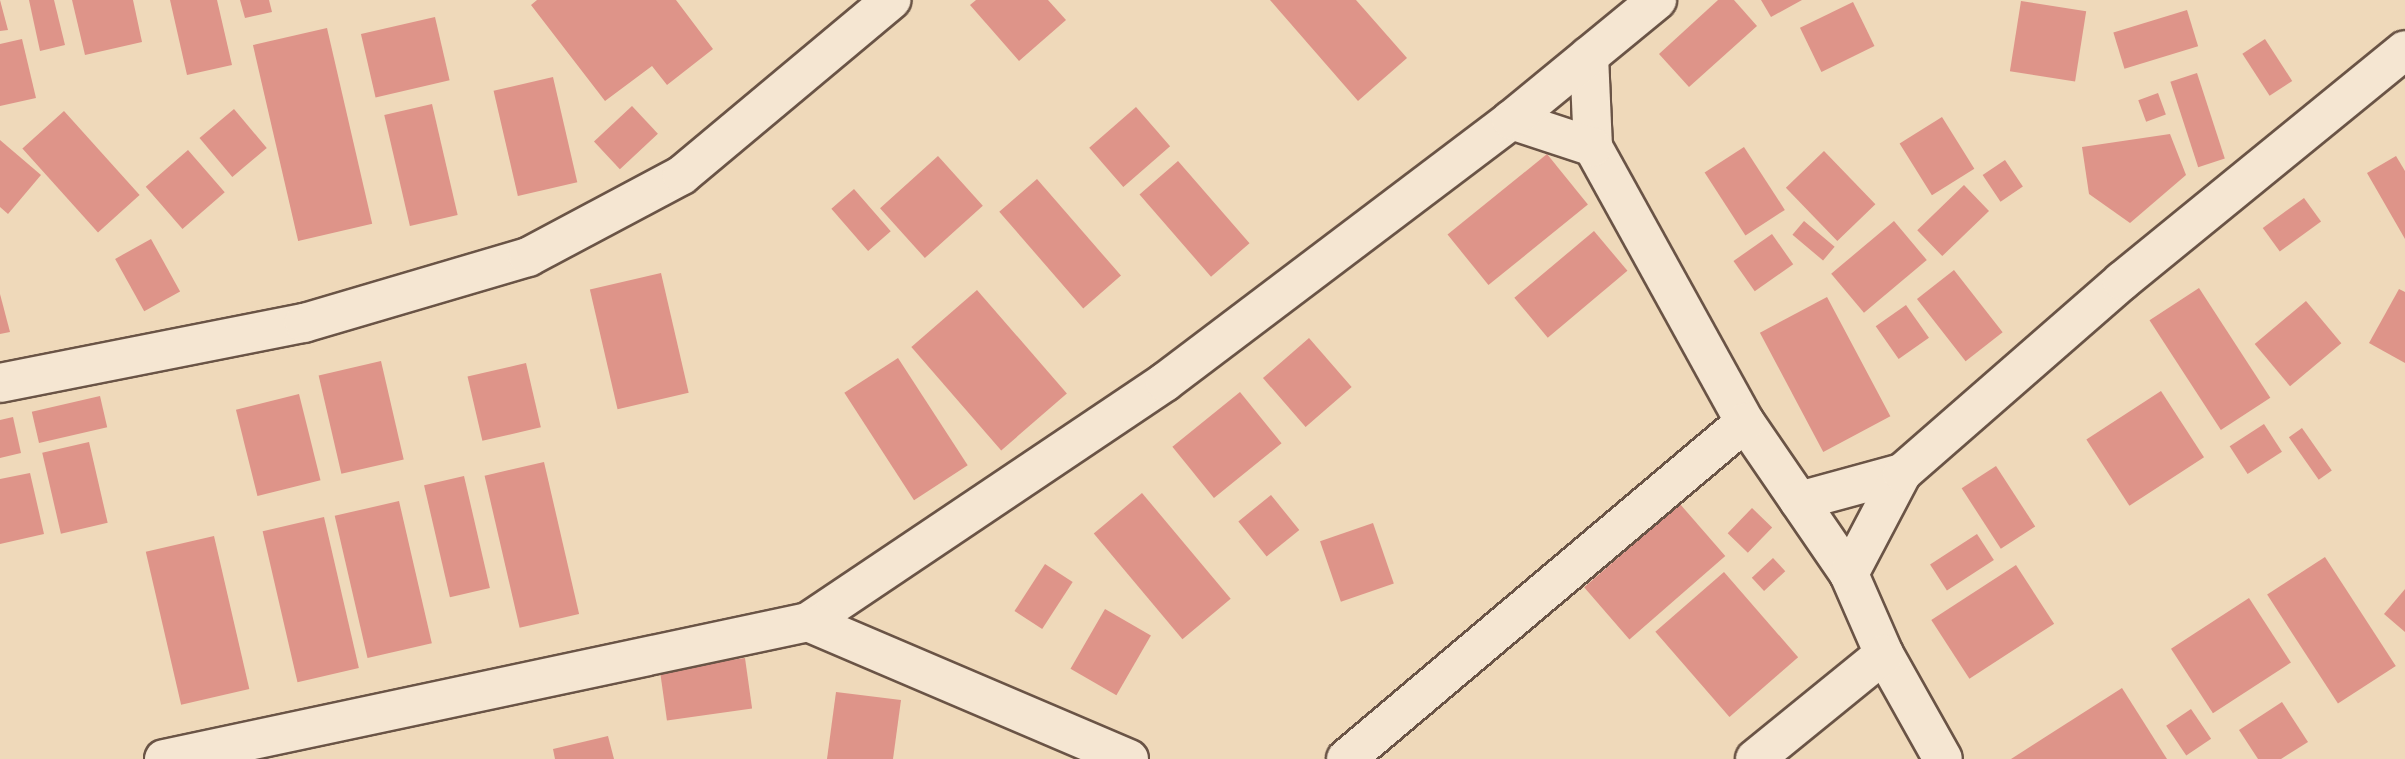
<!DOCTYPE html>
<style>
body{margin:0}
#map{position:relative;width:2405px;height:759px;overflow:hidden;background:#efd9ba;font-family:"IM FELL Double Pica",serif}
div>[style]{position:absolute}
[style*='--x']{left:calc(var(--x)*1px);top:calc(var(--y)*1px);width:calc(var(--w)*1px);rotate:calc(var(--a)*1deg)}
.building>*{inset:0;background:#de9489;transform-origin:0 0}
.roads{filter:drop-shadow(2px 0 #6a5446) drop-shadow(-2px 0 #6a5446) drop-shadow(0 2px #6a5446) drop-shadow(0 -2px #6a5446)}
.minor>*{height:38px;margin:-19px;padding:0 19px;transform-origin:19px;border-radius:19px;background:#f5e6d2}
span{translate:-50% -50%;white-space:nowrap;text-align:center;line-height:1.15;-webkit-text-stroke:5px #f5e6d2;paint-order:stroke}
</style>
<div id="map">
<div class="building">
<i style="clip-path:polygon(0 0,8px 30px,0 31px)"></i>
<i style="clip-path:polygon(29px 0,54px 0,65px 45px,40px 51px)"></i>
<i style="clip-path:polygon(72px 0,133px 0,142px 42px,85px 55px)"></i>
<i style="clip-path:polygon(170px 0,217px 0,232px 65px,187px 75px)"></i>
<i style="clip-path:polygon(240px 0,269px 0,272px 12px,245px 18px)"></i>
<i style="clip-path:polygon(537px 0,676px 0,713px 49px,667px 85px,652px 66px,605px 101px,531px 5px)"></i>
<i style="clip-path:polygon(976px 0,1048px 0,1066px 20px,1019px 61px,970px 5px)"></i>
<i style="clip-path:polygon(1270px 0,1356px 0,1407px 58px,1358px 101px)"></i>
<i style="clip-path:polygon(1718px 0,1734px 0,1757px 26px,1689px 87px,1659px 54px)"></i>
<i style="clip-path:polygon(1761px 0,1802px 0,1771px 17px)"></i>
<i style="left:2021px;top:1px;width:66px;height:71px;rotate:9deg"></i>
<i style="left:1853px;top:2px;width:49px;height:59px;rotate:64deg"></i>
<i style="left:2187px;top:10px;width:38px;height:77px;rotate:73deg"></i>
<i style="left:435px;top:17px;width:65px;height:76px;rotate:77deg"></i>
<i style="left:327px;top:28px;width:201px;height:76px;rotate:77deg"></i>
<i style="clip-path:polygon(22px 39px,36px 98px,0 106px,0 44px)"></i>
<i style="left:2265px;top:39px;width:50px;height:27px;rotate:57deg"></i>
<i style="left:2197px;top:73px;width:90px;height:28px;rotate:72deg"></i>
<i style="left:553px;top:77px;width:108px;height:61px;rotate:77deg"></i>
<i style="left:2158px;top:93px;width:23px;height:21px;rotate:70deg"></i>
<i style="left:432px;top:104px;width:114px;height:49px;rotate:77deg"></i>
<i style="left:632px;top:106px;width:38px;height:52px;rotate:47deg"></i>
<i style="left:1136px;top:107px;width:52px;height:62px;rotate:49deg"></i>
<i style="left:234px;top:109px;width:51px;height:45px;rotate:50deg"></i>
<i style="left:64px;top:111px;width:113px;height:56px;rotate:48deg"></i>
<i style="left:1942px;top:117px;width:61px;height:50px;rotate:58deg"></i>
<i style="clip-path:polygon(2170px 134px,2186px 175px,2130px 223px,2089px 194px,2082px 147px)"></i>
<i style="clip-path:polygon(0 140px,41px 175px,8px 214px,0 207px)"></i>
<i style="left:1744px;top:147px;width:75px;height:47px;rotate:57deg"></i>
<i style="left:188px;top:150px;width:56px;height:56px;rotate:49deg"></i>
<i style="left:1824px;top:151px;width:74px;height:53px;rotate:46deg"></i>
<i style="left:1547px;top:154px;width:65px;height:128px;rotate:51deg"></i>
<i style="left:938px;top:156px;width:67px;height:78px;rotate:48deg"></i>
<i style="clip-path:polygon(2396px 156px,2405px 171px,2405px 239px,2367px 173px)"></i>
<i style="left:2005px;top:160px;width:32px;height:27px;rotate:56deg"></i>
<i style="left:1178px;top:161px;width:109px;height:51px;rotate:49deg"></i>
<i style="left:1037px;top:179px;width:128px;height:50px;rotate:49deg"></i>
<i style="left:1964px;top:185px;width:36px;height:65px;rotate:46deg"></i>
<i style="left:854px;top:189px;width:56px;height:30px;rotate:49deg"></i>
<i style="left:2304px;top:198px;width:29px;height:51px;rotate:54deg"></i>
<i style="left:1804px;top:221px;width:40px;height:18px;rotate:40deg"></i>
<i style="left:1894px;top:221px;width:51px;height:82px;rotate:50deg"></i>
<i style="left:1594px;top:231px;width:52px;height:104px;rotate:50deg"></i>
<i style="left:1772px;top:234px;width:37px;height:47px;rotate:55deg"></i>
<i style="left:151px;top:239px;width:60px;height:41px;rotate:61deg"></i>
<i style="left:1954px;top:270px;width:79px;height:47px;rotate:52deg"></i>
<i style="left:661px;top:273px;width:123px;height:73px;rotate:77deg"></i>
<i style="left:2199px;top:288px;width:131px;height:59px;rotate:57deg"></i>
<i style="clip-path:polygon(2399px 289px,2405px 292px,2405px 363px,2369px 343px)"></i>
<i style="left:977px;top:290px;width:137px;height:87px;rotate:49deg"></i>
<i style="clip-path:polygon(0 294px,10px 332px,0 334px)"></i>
<i style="left:1827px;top:297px;width:135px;height:76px;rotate:62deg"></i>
<i style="left:2306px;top:301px;width:55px;height:67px;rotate:50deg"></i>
<i style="left:1906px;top:305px;width:40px;height:37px;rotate:55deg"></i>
<i style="left:1309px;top:338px;width:65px;height:61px;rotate:49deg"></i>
<i style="left:898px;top:358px;width:128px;height:64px;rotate:57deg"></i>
<i style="left:381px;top:361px;width:101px;height:64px;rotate:77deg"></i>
<i style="left:526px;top:363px;width:66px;height:60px;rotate:77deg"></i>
<i style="left:2161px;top:391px;width:79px;height:89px;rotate:57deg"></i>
<i style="left:1240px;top:392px;width:66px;height:87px;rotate:51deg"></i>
<i style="left:299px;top:394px;width:89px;height:65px;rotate:76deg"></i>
<i style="left:100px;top:396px;width:32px;height:70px;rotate:77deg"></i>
<i style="clip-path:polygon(13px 417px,21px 453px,0 458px,0 420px)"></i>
<i style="left:2264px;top:424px;width:33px;height:41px;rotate:57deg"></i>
<i style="left:2302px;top:428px;width:52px;height:16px;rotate:55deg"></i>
<i style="left:89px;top:442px;width:83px;height:48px;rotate:77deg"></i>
<i style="left:544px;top:462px;width:156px;height:61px;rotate:77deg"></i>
<i style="left:1996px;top:466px;width:72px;height:41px;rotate:57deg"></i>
<i style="clip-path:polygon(30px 473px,44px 534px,0 544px,0 479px)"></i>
<i style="left:464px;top:476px;width:115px;height:41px;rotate:77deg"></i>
<i style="left:1142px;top:493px;width:138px;height:63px;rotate:50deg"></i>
<i style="left:1271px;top:495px;width:45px;height:42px;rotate:51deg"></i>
<i style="left:399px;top:501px;width:146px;height:66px;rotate:77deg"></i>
<i style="left:1680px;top:504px;width:69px;height:127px;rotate:49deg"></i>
<i style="left:1752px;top:508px;width:28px;height:35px;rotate:44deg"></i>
<i style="left:324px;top:517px;width:155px;height:63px;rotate:77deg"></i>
<i style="left:1373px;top:523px;width:64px;height:56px;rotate:71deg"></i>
<i style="left:1977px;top:534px;width:31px;height:56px;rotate:57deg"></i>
<i style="left:214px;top:536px;width:157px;height:70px;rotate:77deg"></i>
<i style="left:2325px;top:557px;width:130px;height:69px;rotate:57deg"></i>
<i style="left:1773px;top:558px;width:18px;height:29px;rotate:47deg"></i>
<i style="left:1045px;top:564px;width:33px;height:56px;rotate:33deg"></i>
<i style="left:2016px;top:565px;width:70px;height:101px;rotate:57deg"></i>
<i style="left:1724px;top:572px;width:113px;height:91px;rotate:49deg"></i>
<i style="clip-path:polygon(2405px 589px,2405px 632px,2384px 614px)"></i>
<i style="left:2249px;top:598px;width:77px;height:93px;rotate:57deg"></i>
<i style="left:1105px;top:609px;width:53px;height:69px;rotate:30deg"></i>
<i style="left:745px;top:658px;width:51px;height:86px;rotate:82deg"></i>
<i style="clip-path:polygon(2122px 688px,2167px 759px,2011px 759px)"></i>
<i style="clip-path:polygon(836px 692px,901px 700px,893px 759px,827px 759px)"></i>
<i style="clip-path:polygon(2282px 702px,2308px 742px,2281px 759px,2258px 759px,2239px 730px)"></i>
<i style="left:2191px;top:709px;width:36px;height:30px;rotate:56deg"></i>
<i style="clip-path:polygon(608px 736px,614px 759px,555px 759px,553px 749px)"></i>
</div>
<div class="roads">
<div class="minor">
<i style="--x:1589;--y:56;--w:91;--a:87.5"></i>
<i style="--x:1593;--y:147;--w:314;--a:61.1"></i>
<i style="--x:1745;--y:422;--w:184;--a:55.6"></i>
<i style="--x:1849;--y:574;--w:87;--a:66.4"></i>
<i style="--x:1884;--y:654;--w:120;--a:60.7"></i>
<i style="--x:1511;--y:120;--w:86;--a:18.2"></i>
<i style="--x:0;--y:383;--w:310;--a:-11.2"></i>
<i style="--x:304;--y:323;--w:234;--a:-16.4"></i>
<i style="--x:528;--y:257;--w:174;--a:-28"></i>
<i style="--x:682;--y:175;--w:273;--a:-39.9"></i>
<i style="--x:1799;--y:501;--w:107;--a:-15.2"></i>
<i style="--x:1849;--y:574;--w:114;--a:-62.3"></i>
<i style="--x:1902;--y:473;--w:292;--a:-41.1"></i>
<i style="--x:2122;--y:281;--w:365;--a:-39.2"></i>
<i style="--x:808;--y:622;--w:430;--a:-33.9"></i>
<i style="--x:1165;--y:382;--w:434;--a:-37.1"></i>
<i style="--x:1511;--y:120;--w:189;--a:-39.4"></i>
<i style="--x:164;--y:759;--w:658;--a:-12.01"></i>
<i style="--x:808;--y:622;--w:349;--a:23.1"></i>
<i style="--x:1346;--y:759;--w:522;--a:-40.18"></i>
<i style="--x:1755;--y:759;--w:166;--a:-39.1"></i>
</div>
</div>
</div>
